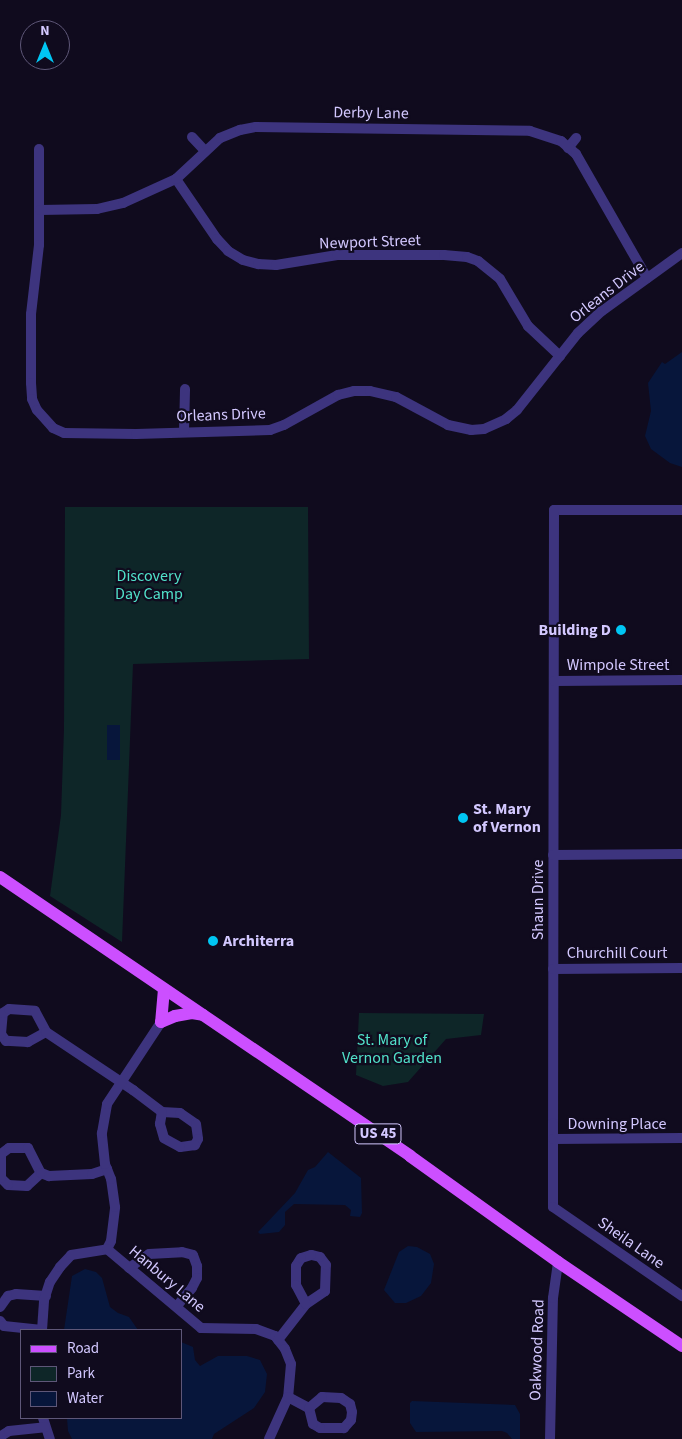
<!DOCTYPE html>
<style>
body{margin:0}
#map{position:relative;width:682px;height:1439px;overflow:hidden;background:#100b1e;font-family:"Source Sans 3",sans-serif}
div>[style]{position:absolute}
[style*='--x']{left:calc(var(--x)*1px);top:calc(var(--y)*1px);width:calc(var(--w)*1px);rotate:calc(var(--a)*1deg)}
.green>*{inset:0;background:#0e2628}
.water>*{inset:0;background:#07163b;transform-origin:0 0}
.minor>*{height:10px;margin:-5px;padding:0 5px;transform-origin:5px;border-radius:5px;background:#3d347e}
.primary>*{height:12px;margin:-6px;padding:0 6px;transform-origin:6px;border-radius:6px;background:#cc4fff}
.dots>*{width:14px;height:14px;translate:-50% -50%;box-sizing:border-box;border:2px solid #100b1e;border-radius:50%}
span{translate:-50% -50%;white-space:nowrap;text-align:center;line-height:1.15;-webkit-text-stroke:4.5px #100b1e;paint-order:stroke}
.shield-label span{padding:1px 4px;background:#100b1e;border:1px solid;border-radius:4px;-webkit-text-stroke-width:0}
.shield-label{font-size:15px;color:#d3c8ff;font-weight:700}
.street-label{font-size:16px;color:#d3c8ff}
.park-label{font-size:16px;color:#51e2ca}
.poi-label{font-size:16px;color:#d3c8ff;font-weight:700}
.right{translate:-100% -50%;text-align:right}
.left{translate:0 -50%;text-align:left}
.legend{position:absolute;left:20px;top:1329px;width:162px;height:90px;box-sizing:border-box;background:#100b1e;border:1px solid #5e5778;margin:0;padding:6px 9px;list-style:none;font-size:15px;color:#d3c8ff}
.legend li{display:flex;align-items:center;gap:10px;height:25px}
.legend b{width:25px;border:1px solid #5e5778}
.north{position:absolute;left:20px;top:20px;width:50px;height:50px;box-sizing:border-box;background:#100b1e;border:1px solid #5e5778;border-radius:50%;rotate:0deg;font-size:14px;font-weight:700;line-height:20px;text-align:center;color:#d3c8ff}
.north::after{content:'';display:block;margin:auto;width:18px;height:22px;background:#00c6f3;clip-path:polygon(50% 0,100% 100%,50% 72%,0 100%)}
</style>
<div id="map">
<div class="green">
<i style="clip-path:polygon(65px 507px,308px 507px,309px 659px,133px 664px,122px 942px,50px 896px,61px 815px,64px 729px)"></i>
<i style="clip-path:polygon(359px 1013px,484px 1014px,481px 1035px,446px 1039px,408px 1082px,383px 1086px,356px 1075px)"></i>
</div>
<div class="water">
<i style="clip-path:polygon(682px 352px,682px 467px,670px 463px,651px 449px,645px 436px,651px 411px,648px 383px,662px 362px,665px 364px)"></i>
<i style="left:107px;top:725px;width:13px;height:35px"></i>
<i style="clip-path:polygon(328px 1152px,361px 1178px,362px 1213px,360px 1217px,350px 1216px,351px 1210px,345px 1205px,294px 1204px,285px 1212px,285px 1225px,279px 1232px,260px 1234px,258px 1232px,295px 1193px,308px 1170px,315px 1167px)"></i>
<i style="clip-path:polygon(408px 1246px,417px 1247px,430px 1254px,434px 1264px,431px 1283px,421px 1296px,406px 1303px,395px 1303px,384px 1290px,399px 1252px)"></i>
<i style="clip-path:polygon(85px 1269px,96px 1272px,102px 1278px,110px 1307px,118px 1313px,129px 1317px,138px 1330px,64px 1330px,72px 1276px)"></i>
<i style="clip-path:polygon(181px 1342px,193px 1347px,195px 1360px,200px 1366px,218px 1356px,247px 1356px,260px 1360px,267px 1374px,265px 1392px,254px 1408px,214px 1434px,212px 1439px,72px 1439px,68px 1431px,67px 1418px,181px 1418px)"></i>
<i style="clip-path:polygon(412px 1401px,515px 1405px,520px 1414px,520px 1439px,512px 1439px,507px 1433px,502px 1431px,416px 1432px,410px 1423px,410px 1403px)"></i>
</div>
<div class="minor">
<i style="--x:192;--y:137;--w:18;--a:47"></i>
<i style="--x:568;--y:148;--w:13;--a:-51"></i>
<i style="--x:39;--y:149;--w:96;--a:90"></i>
<i style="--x:39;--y:245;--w:69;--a:96.6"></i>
<i style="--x:31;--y:314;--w:69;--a:90"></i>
<i style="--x:31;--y:383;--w:16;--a:86"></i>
<i style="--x:32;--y:399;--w:12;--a:66"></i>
<i style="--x:37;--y:410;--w:24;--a:48"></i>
<i style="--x:53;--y:428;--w:12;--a:24"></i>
<i style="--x:64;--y:433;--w:72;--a:0.8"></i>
<i style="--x:136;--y:434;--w:134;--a:-1.7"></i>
<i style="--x:270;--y:430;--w:15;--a:-20"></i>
<i style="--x:284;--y:425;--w:62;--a:-29.1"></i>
<i style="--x:338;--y:395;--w:16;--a:-14"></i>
<i style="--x:354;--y:391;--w:16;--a:0"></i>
<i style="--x:370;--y:391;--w:27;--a:13"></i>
<i style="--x:396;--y:397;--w:59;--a:28.3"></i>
<i style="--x:448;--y:425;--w:24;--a:12"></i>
<i style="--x:471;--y:430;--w:13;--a:-4"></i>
<i style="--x:484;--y:429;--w:24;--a:-24"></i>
<i style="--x:506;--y:419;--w:14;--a:-39"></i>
<i style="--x:517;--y:410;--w:98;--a:-51.6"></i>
<i style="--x:578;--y:333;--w:33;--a:-43"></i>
<i style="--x:602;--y:311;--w:99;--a:-35.9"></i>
<i style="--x:176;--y:179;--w:73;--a:55.7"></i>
<i style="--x:217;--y:239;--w:16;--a:47"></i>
<i style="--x:228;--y:251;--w:17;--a:31"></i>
<i style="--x:243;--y:260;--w:16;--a:15"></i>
<i style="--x:258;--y:264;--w:18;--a:3"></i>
<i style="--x:276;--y:265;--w:62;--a:-9.3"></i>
<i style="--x:337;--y:255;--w:107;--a:0"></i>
<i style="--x:444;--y:255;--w:23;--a:5"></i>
<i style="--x:467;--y:257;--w:12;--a:20"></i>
<i style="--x:478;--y:261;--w:28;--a:39"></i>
<i style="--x:500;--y:279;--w:55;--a:59.2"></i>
<i style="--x:528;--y:326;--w:44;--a:43.2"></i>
<i style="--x:40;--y:210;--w:57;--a:-1"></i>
<i style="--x:97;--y:209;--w:27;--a:-13"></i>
<i style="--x:123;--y:203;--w:58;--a:-24.4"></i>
<i style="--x:176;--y:179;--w:60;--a:-43"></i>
<i style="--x:220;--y:138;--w:22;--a:-22"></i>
<i style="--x:240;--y:130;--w:16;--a:-11"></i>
<i style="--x:256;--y:127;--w:274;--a:0.8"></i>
<i style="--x:530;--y:131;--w:33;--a:18"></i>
<i style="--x:561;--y:141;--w:20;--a:41"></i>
<i style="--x:576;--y:154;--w:143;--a:60.2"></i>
<i style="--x:184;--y:431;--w:42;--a:-88.6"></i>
<i style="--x:682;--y:510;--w:128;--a:180"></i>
<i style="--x:554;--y:510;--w:613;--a:90.09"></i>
<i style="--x:553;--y:1123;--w:84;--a:90"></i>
<i style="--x:553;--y:1207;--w:157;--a:34.6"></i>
<i style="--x:554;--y:681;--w:128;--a:-0.4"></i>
<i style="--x:553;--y:855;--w:129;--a:-0.4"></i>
<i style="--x:553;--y:969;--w:129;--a:-0.4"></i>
<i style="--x:46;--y:1032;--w:21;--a:151"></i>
<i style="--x:28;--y:1042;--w:22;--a:-177"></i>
<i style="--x:6;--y:1041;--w:9;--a:-126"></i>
<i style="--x:1;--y:1034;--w:21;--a:-85"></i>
<i style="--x:3;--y:1013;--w:7;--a:-34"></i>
<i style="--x:9;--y:1009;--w:26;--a:4"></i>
<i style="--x:35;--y:1011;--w:24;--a:62"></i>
<i style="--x:46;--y:1032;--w:105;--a:33.7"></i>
<i style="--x:133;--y:1090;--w:36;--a:37"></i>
<i style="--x:162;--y:1112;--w:18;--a:3"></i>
<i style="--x:180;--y:1113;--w:19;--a:35"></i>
<i style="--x:196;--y:1124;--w:15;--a:82"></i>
<i style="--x:198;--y:1139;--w:7;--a:117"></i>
<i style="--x:195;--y:1145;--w:15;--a:172"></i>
<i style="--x:180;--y:1147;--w:18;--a:-151"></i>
<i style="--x:164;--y:1138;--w:15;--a:-106"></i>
<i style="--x:160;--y:1124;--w:12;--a:-81"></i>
<i style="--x:553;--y:1139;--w:129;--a:-0.4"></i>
<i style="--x:41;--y:1173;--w:19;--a:137"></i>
<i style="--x:27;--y:1186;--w:19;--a:-177"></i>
<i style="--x:8;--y:1185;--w:10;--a:-135"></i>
<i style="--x:1;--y:1178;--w:24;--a:-90"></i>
<i style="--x:1;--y:1154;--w:10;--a:-37"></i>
<i style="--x:9;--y:1148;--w:19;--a:0"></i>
<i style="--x:28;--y:1148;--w:28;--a:63"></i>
<i style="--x:41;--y:1173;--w:9;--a:21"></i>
<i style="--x:49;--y:1176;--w:43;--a:-2.7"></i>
<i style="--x:92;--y:1174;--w:16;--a:-18"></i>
<i style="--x:107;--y:1249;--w:9;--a:-63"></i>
<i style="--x:111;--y:1241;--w:34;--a:-83"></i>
<i style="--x:115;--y:1207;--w:28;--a:-98"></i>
<i style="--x:111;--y:1179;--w:16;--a:-112"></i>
<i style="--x:105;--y:1164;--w:31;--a:-96"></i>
<i style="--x:102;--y:1133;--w:29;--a:-80"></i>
<i style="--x:107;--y:1104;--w:98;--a:-56.6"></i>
<i style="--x:129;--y:1268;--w:24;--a:-35"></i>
<i style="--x:149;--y:1254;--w:33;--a:-3"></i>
<i style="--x:182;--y:1252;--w:11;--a:15"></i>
<i style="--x:193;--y:1255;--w:12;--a:70"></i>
<i style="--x:197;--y:1266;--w:12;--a:90"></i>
<i style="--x:197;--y:1278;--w:11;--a:117"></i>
<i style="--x:192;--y:1288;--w:23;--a:130"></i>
<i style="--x:0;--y:1307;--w:14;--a:-54"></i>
<i style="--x:8;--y:1296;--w:8;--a:-14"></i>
<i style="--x:16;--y:1294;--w:30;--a:4"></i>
<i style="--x:0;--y:1321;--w:6;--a:51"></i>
<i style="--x:4;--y:1326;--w:38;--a:6"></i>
<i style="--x:42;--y:1330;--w:30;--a:-86"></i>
<i style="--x:44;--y:1300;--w:19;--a:-72"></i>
<i style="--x:50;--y:1282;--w:18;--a:-56"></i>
<i style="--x:60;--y:1267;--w:16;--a:-47"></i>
<i style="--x:71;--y:1255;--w:36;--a:-9"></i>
<i style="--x:107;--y:1249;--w:123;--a:40"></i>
<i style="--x:201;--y:1328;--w:55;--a:1"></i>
<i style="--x:256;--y:1329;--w:20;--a:20"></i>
<i style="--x:275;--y:1336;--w:16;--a:52"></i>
<i style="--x:285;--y:1349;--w:16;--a:68"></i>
<i style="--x:291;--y:1364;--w:33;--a:95"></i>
<i style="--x:288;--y:1397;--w:46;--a:114.3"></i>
<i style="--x:278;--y:1340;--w:46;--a:-52.1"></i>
<i style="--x:306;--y:1304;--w:23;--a:-34"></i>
<i style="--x:325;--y:1291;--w:26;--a:-88"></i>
<i style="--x:326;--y:1265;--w:10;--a:-127"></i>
<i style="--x:320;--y:1257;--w:9;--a:-167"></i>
<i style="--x:311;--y:1255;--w:10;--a:163"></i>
<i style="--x:301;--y:1258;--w:9;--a:122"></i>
<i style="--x:296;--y:1266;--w:19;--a:90"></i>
<i style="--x:296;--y:1285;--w:21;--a:62"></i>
<i style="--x:288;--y:1397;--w:24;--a:28"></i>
<i style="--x:322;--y:1397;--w:19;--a:3"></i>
<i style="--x:341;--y:1398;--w:11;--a:34"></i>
<i style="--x:350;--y:1404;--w:8;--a:76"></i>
<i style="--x:352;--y:1412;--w:8;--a:97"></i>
<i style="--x:351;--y:1420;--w:11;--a:131"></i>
<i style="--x:344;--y:1428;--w:24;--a:180"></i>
<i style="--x:320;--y:1428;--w:8;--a:-150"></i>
<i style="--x:313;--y:1424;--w:16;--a:-104"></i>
<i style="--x:309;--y:1408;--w:17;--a:-40"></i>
<i style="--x:43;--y:1418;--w:22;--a:72"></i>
<i style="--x:1;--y:1439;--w:3;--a:-90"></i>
<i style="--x:1;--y:1436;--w:9;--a:-32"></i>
<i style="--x:9;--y:1431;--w:36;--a:-6"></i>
<i style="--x:550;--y:1439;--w:141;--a:-88.8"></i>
<i style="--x:553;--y:1298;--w:36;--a:-82"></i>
</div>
<div class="primary">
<i style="--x:0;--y:877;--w:496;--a:34.2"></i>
<i style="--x:410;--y:1156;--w:182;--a:35.6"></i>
<i style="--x:558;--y:1262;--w:150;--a:34.1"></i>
<i style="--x:164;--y:989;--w:33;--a:95"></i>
<i style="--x:161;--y:1022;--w:15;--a:-23"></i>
<i style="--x:175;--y:1016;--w:17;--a:-10"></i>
<i style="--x:192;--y:1013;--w:11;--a:10"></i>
</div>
<div class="dots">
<i style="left:621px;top:630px;background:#00c6f3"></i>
<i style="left:463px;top:818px;background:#00c6f3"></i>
<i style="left:213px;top:941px;background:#00c6f3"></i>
</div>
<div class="shield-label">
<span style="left:378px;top:1134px">US 45</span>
</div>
<div class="street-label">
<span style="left:371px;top:113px;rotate:1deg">Derby Lane</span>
<span style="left:370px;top:242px;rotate:-2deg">Newport Street</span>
<span style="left:607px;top:292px;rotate:-38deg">Orleans Drive</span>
<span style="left:221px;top:415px;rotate:-2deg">Orleans Drive</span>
<span style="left:618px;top:665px">Wimpole Street</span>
<span style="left:538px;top:900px;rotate:-90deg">Shaun Drive</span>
<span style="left:617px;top:953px">Churchill Court</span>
<span style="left:617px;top:1124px">Downing Place</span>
<span style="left:631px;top:1243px;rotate:35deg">Sheila Lane</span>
<span style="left:167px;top:1279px;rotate:40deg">Hanbury Lane</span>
<span style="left:537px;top:1350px;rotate:-88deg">Oakwood Road</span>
</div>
<div class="park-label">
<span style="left:149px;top:585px">Discovery<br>Day Camp</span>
<span style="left:392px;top:1049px">St. Mary of<br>Vernon Garden</span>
</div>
<div class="poi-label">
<span class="right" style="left:611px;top:630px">Building D</span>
<span class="left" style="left:473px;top:818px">St. Mary<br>of Vernon</span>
<span class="left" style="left:223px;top:941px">Architerra</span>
</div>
<ul class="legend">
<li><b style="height:6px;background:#cc4fff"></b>Road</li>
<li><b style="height:14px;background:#0e2628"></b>Park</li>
<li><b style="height:14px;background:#07163b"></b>Water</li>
</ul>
<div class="north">N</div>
</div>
